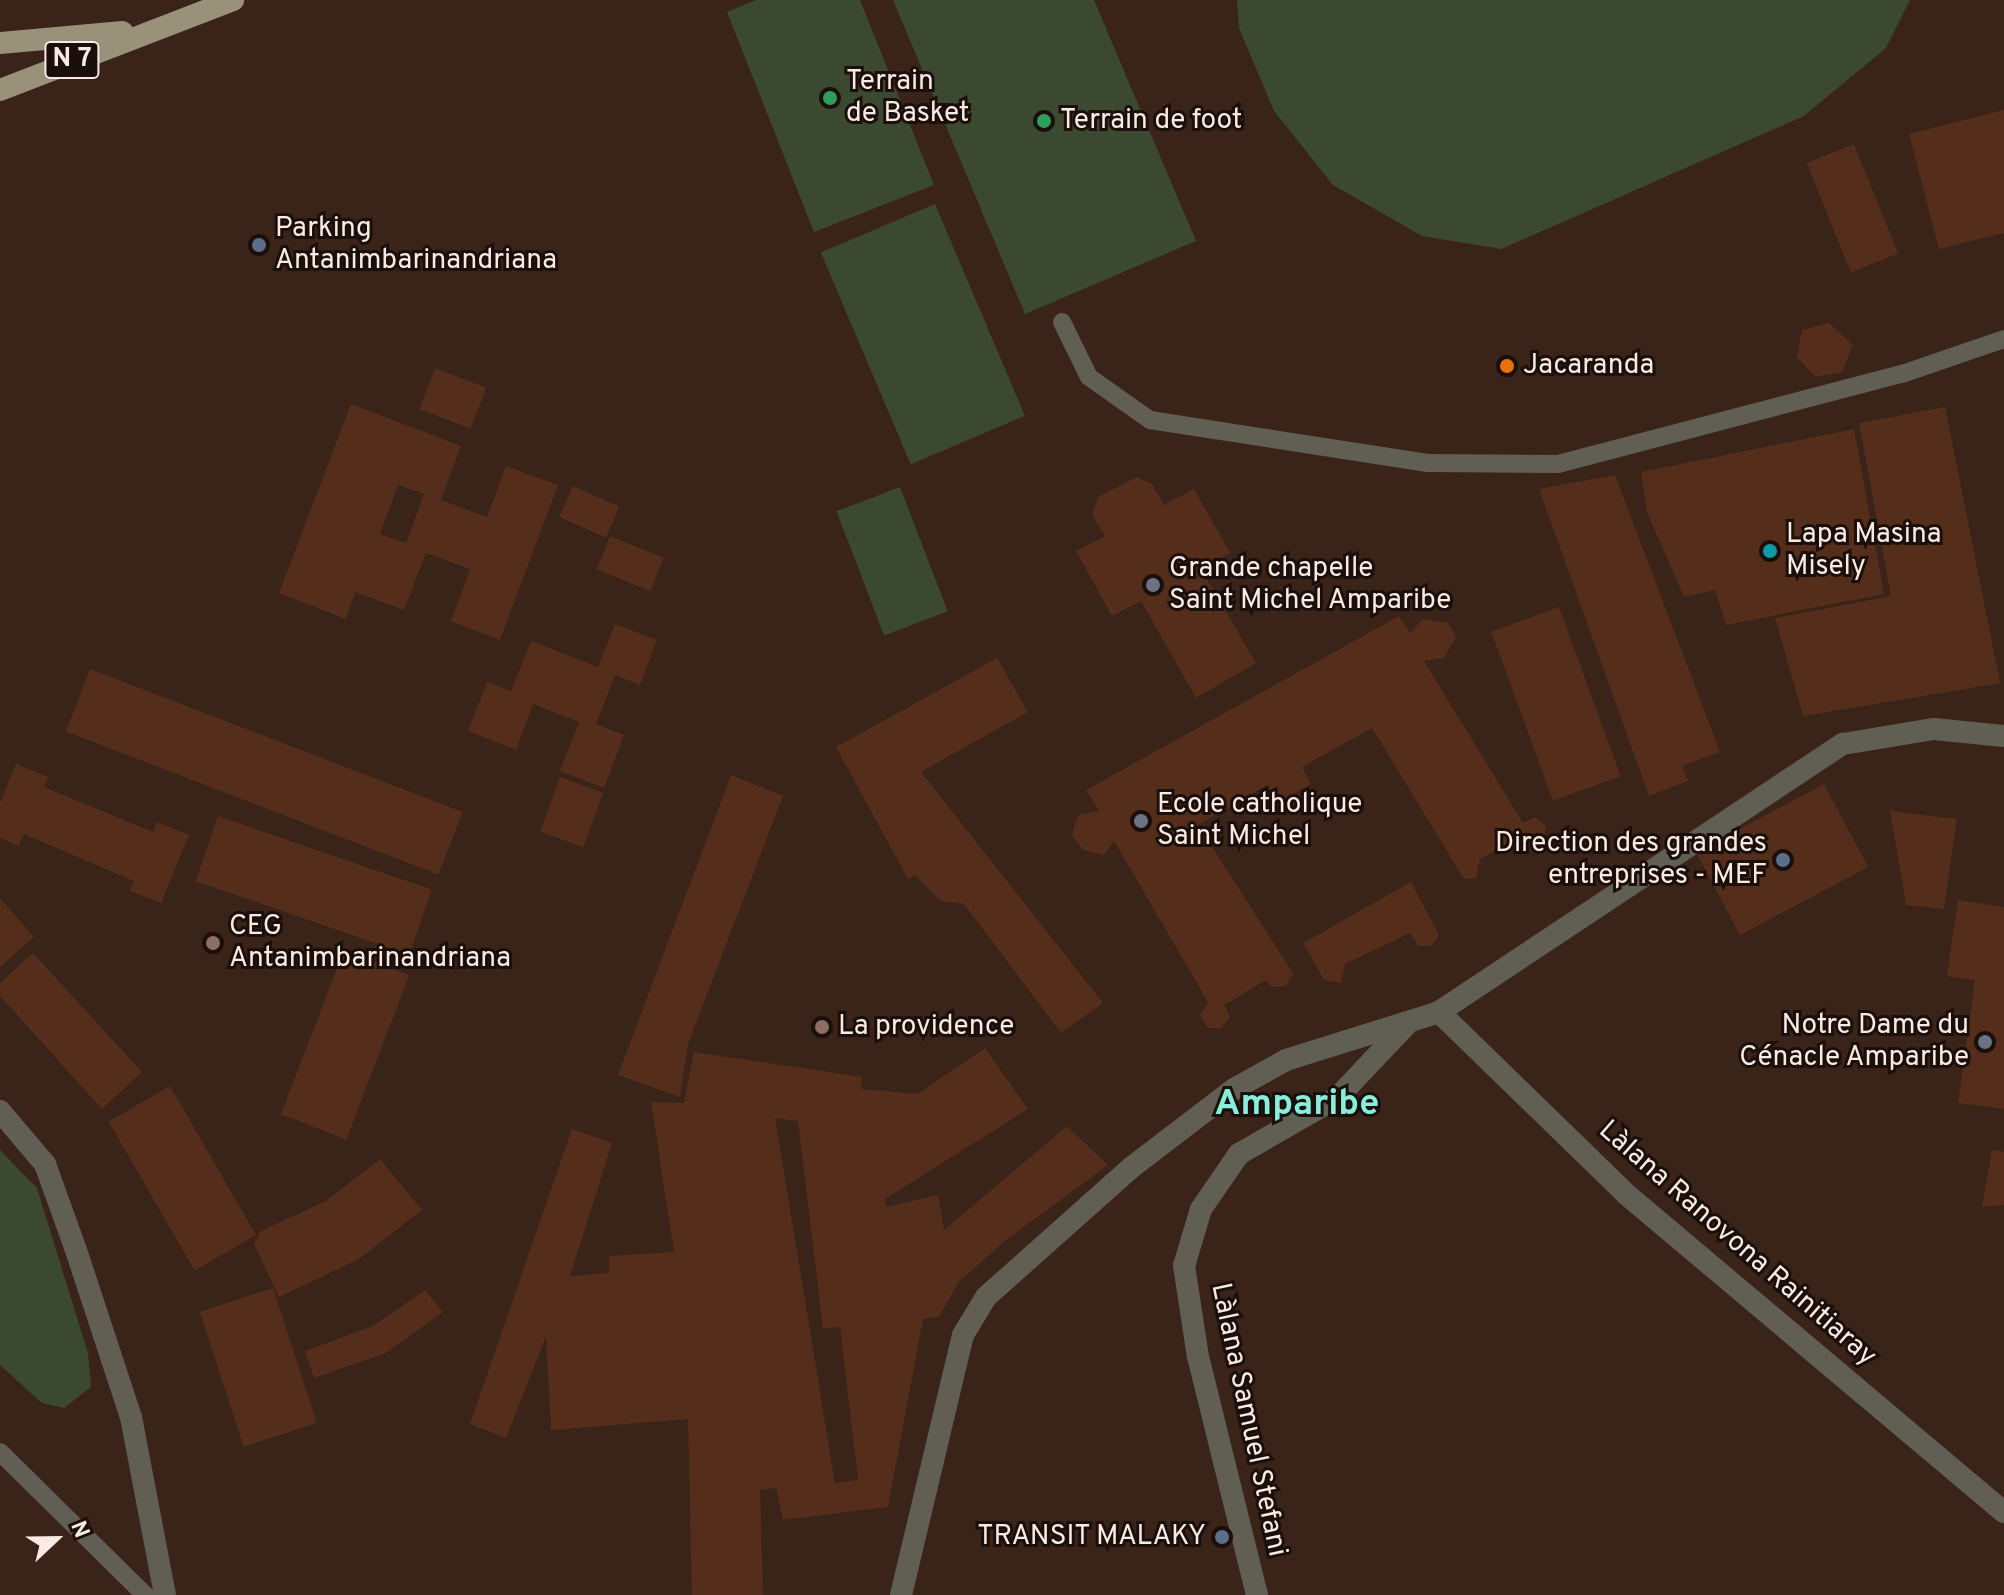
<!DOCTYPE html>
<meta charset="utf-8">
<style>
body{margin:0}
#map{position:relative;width:2004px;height:1595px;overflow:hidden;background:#3a2318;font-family:Overpass,sans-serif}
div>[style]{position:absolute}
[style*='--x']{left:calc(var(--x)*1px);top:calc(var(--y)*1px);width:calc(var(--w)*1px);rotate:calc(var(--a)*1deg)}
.green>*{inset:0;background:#3c4931;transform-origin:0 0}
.building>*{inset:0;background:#542e1a;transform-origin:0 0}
.service>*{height:18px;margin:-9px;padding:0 9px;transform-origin:9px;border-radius:9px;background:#615e53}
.minor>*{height:22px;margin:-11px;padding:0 11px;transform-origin:11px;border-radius:11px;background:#615e53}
.tertiary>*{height:22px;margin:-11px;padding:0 11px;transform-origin:11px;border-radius:11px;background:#615e53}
.primary>*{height:22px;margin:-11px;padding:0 11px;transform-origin:11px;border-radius:11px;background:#99917a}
.dots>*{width:22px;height:22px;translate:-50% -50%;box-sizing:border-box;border:4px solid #1a0f0a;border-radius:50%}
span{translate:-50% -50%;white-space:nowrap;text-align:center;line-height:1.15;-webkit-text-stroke:6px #1a0f0a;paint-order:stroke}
.shield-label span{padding:2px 6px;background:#1a0f0a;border:2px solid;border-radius:6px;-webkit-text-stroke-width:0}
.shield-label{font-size:26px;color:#faeae3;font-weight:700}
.poi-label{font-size:28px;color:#faeae3}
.left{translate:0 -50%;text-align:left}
.right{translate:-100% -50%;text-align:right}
.street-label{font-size:28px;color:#faeae3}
.district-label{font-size:36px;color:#87eedc;font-weight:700}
.north{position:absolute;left:16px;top:1499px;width:80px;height:80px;-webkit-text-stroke:6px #1a0f0a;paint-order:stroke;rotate:68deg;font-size:22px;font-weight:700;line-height:32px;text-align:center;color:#faeae3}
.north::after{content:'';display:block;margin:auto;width:28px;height:36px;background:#faeae3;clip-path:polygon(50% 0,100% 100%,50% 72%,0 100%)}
</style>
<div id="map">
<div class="green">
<i style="clip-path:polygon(756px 0,860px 0,934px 185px,814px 232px,727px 12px)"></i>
<i style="clip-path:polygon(893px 0,1094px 0,1196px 241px,1025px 314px)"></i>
<i style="clip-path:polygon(1237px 0,1910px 0,1886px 48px,1804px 116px,1501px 249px,1422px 236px,1333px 185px,1274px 111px,1239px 28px)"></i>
<i style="left:935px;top:204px;width:230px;height:124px;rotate:67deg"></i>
<i style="left:900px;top:487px;width:133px;height:68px;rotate:69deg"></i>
<i style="clip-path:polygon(0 1150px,37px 1188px,88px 1353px,91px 1387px,64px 1408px,42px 1403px,0 1365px)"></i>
</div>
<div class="building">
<i style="clip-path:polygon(2004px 110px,2004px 233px,1939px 249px,1909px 134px)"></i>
<i style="left:1854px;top:144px;width:118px;height:51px;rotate:68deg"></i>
<i style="clip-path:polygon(1829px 323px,1853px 345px,1842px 372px,1815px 377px,1797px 357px,1802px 330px)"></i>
<i style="left:435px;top:368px;width:55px;height:44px;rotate:21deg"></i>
<i style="clip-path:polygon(evenodd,351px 404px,461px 446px,441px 500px,487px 517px,506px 466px,558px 485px,500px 640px,451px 621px,470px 569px,426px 553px,404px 610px,355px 592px,346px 619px,279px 593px,351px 404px,398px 485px,424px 494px,406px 543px,380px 534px,398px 485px)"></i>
<i style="clip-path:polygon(1945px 407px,2000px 683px,1803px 716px,1775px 618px,1891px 596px,1859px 423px)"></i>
<i style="clip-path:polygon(1854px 429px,1884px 594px,1726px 625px,1715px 590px,1684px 597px,1647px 512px,1641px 472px)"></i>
<i style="clip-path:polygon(1615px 475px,1720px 752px,1682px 766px,1688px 781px,1649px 796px,1539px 489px)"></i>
<i style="clip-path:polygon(1137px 477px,1152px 484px,1164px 505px,1194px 489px,1230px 553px,1201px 569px,1256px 663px,1196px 698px,1141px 601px,1112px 616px,1076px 551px,1105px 536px,1092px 515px,1098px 497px)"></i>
<i style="left:573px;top:486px;width:51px;height:34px;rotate:24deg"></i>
<i style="left:610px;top:536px;width:58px;height:36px;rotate:22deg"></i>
<i style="left:1559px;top:607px;width:180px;height:72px;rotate:70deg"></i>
<i style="clip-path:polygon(1399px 616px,1410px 633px,1423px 619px,1448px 623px,1456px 637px,1444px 658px,1424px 661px,1523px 823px,1535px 817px,1546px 826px,1544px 838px,1529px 843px,1520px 837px,1480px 859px,1476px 878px,1464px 879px,1372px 728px,1302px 767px,1311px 784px,1278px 803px,1267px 785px,1198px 825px,1293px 973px,1286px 986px,1272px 987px,1266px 980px,1224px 1005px,1230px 1017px,1221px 1028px,1208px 1028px,1200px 1015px,1208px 1002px,1114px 841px,1104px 855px,1083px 850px,1072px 836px,1078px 815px,1099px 811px,1086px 790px)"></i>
<i style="clip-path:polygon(615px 624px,657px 640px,640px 685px,615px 675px,596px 724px,624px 735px,604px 788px,560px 771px,579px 722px,533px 704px,516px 750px,468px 731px,487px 682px,511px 691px,531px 641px,598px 667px)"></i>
<i style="clip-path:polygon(997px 658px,1028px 712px,921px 772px,1103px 1003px,1061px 1033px,964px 904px,941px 901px,915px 875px,908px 879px,836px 747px)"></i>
<i style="left:90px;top:669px;width:399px;height:67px;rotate:21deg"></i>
<i style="clip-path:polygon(16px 764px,48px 777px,44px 787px,153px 832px,157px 822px,189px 835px,161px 903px,130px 891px,134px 881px,24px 834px,19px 846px,0 838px,0 803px)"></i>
<i style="clip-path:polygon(731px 775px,783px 796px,688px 1044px,680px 1097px,618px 1075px)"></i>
<i style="left:560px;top:777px;width:46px;height:58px;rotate:20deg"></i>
<i style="left:1824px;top:784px;width:94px;height:145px;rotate:62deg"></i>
<i style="clip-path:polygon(1890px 811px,1957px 819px,1944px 909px,1906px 905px)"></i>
<i style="left:218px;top:816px;width:226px;height:69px;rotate:19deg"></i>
<i style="clip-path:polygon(1411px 882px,1439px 935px,1431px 946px,1418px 946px,1410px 933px,1345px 964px,1341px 983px,1324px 980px,1303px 943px)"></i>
<i style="clip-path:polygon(0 898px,34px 937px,0 967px)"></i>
<i style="clip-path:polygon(1958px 900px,2004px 907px,2004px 1109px,1958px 1103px,1975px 980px,1947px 976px)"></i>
<i style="left:344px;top:950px;width:70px;height:176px;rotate:21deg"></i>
<i style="clip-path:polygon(33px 953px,142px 1072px,102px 1109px,0 996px,0 983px)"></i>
<i style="clip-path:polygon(evenodd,985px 1048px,1028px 1109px,885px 1199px,887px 1207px,938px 1195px,944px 1230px,1067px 1126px,1108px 1165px,1006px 1240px,958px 1283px,939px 1317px,923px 1319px,888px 1507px,783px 1520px,776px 1488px,760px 1490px,763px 1595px,692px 1595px,688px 1419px,551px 1430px,546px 1336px,506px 1438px,470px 1424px,572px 1129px,612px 1143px,570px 1276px,609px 1273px,609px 1256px,674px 1252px,651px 1102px,684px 1103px,694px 1052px,862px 1077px,861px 1089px,918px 1094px,985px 1048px,775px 1118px,798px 1121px,823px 1329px,840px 1327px,858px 1480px,835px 1483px,775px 1118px)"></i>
<i style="left:170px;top:1086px;width:172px;height:71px;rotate:60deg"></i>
<i style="clip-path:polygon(1992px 1150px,2004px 1152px,2004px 1205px,1982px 1207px)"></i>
<i style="clip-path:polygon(380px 1159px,422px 1210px,359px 1259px,279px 1297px,254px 1244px,261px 1231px,326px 1201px)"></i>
<i style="left:273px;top:1288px;width:142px;height:77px;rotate:72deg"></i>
<i style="clip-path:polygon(425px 1290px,443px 1312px,386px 1353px,314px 1378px,305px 1351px,373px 1326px)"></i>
</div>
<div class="service">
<i style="--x:1062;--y:322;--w:61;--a:63.9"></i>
<i style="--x:1089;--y:377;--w:75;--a:35.2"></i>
<i style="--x:1150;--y:420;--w:281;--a:8.8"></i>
<i style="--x:1428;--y:463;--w:130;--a:0.4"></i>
<i style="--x:1558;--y:464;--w:356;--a:-14.7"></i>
<i style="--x:1902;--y:374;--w:108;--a:-18.9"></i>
<i style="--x:0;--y:1452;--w:204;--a:44.6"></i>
</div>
<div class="minor">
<i style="--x:1439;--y:1012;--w:261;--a:44.2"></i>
<i style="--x:1626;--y:1194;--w:494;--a:40.1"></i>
<i style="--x:1257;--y:1595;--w:245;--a:-103.9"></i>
<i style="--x:1198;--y:1357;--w:92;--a:-98.7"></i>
<i style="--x:1184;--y:1266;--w:59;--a:-73.4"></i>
<i style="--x:1201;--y:1209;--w:67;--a:-55.4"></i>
<i style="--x:1239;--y:1154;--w:114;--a:-29.9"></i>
<i style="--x:1338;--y:1097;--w:103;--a:-46.6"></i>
</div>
<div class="tertiary">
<i style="--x:0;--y:1111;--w:70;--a:49.7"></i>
<i style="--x:45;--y:1164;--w:91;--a:70.2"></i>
<i style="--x:76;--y:1250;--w:176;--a:71.8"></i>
<i style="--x:131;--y:1417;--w:181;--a:79.2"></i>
<i style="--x:901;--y:1595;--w:267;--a:-76.6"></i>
<i style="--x:963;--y:1335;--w:44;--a:-58.8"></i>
<i style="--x:986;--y:1297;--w:195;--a:-41.7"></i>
<i style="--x:1132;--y:1167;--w:128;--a:-37.4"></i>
<i style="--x:1234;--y:1089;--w:60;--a:-29.1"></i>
<i style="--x:1286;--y:1060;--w:160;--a:-17.4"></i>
<i style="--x:1439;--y:1012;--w:485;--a:-33.6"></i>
<i style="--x:1843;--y:744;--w:92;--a:-9.4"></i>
<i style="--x:1934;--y:729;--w:70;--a:5.7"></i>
</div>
<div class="primary">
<i style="--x:0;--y:43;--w:123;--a:-5.1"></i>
<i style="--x:0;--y:90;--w:250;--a:-21.1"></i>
</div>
<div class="dots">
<i style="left:830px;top:98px;background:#2e9e5b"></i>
<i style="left:1044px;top:121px;background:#2e9e5b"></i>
<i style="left:259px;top:245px;background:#5c6f8a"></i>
<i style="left:1507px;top:366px;background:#e8710a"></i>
<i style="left:1770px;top:551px;background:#0f9aa8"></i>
<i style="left:1153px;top:585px;background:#6b7280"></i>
<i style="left:1141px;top:821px;background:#6b7280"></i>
<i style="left:1783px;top:860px;background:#5c6f8a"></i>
<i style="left:213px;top:943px;background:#8d6e63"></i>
<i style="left:822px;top:1027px;background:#8d6e63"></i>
<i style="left:1985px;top:1042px;background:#6b7280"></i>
<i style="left:1222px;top:1537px;background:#5c6f8a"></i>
</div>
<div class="shield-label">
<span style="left:72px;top:60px">N 7</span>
</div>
<div class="poi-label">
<span class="left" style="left:846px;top:98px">Terrain<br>de Basket</span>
<span class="left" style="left:1060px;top:121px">Terrain de foot</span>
<span class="left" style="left:275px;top:245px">Parking<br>Antanimbarinandriana</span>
<span class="left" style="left:1523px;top:366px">Jacaranda</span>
<span class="left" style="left:1786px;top:551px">Lapa Masina<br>Misely</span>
<span class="left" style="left:1169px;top:585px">Grande chapelle<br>Saint Michel Amparibe</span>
<span class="left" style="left:1157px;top:821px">Ecole catholique<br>Saint Michel</span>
<span class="right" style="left:1767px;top:860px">Direction des grandes<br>entreprises - MEF</span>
<span class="left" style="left:229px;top:943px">CEG<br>Antanimbarinandriana</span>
<span class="right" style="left:1969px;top:1042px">Notre Dame du<br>Cénacle Amparibe</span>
<span class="left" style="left:838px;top:1027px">La providence</span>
<span class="right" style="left:1206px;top:1537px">TRANSIT MALAKY</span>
</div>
<div class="street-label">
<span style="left:1737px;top:1244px;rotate:41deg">Làlana Ranovona Rainitiaray</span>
<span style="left:1248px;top:1420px;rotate:78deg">Làlana Samuel Stefani</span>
</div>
<div class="district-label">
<span style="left:1297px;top:1106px">Amparibe</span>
</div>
<div class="north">N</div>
</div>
